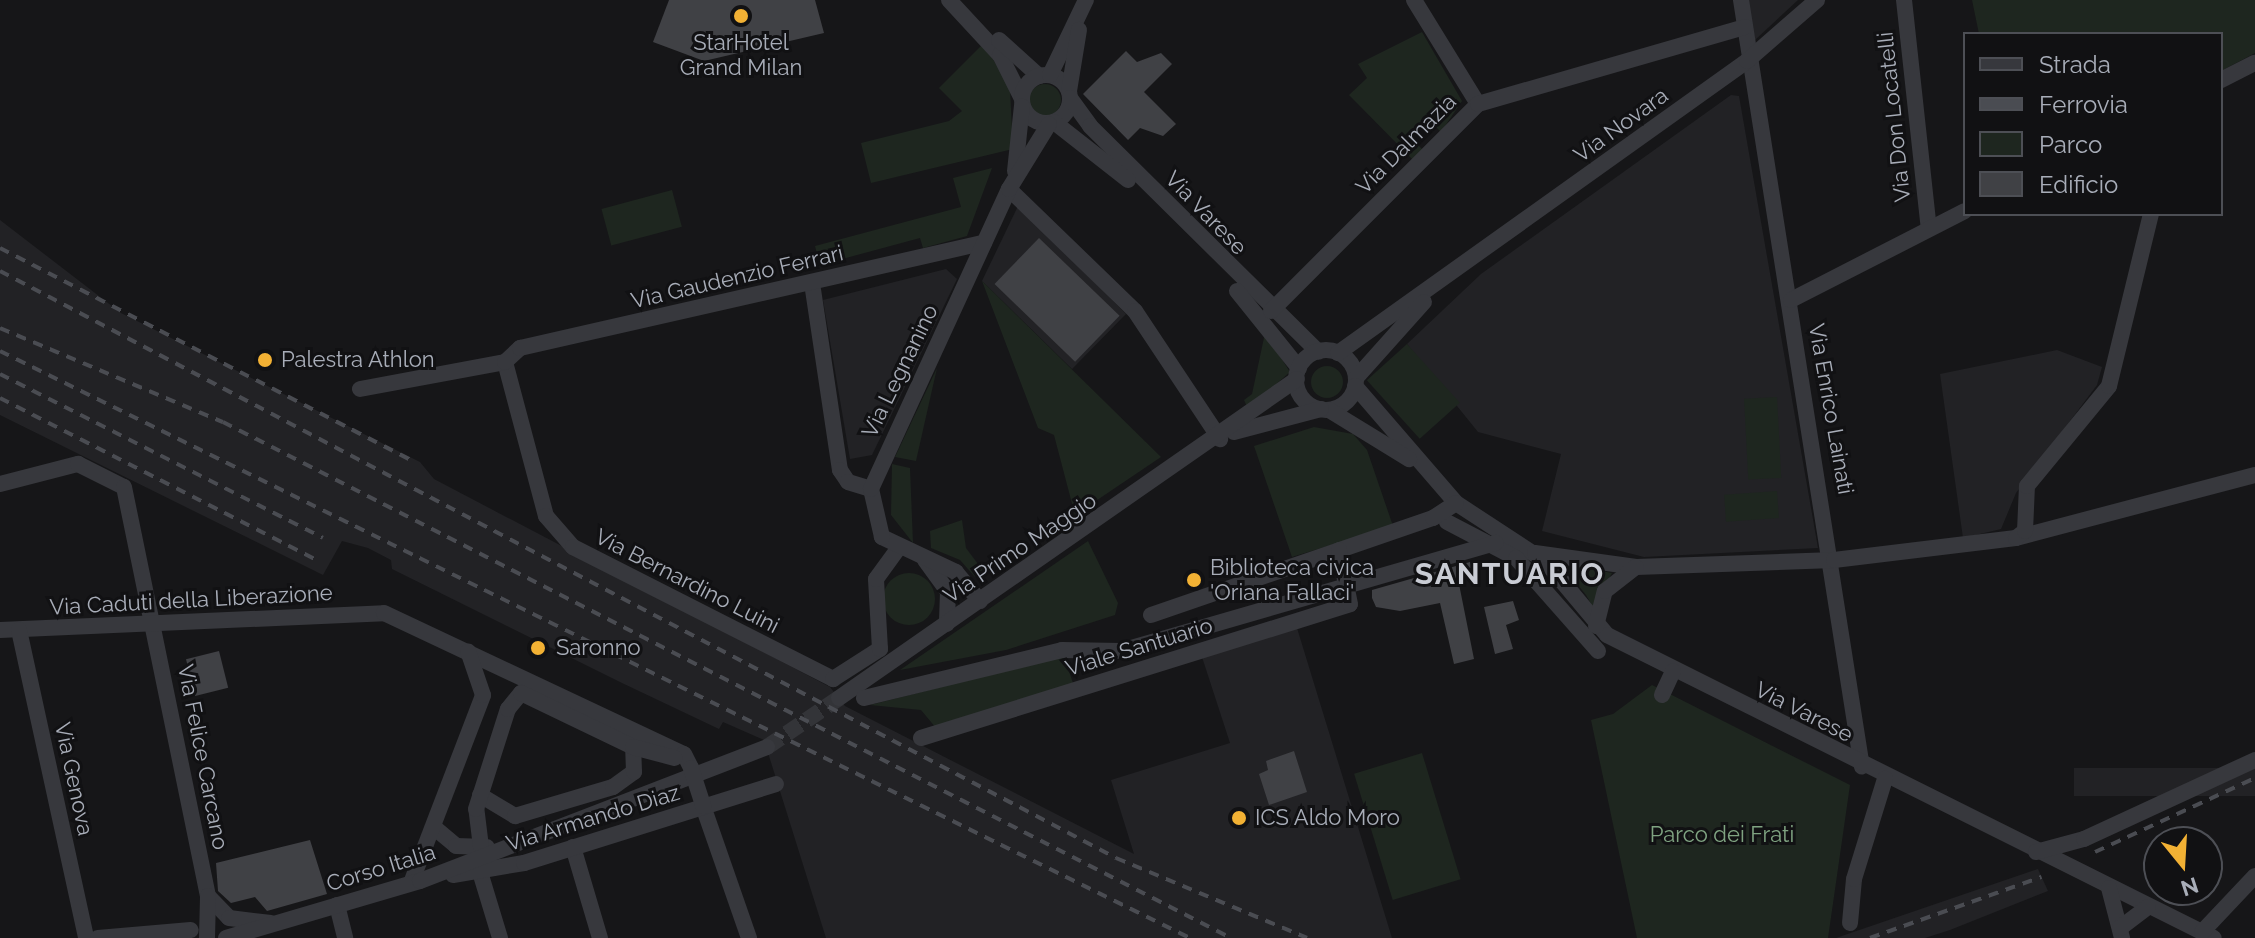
<!DOCTYPE html>
<style>
body{margin:0}
#map{position:relative;width:2255px;height:938px;overflow:hidden;background:#161618;font-family:Raleway,sans-serif}
div>[style]{position:absolute}
[style*='--x']{left:calc(var(--x)*1px);top:calc(var(--y)*1px);width:calc(var(--w)*1px);rotate:calc(var(--a)*1deg)}
.built>*{inset:0;background:#222225;transform-origin:0 0}
.green>*{inset:0;background:#1e261f;transform-origin:0 0}
.round{border-radius:50%}
.building>*{inset:0;background:#404145;transform-origin:0 0}
.minor-tunnel>*{height:16px;margin-top:-8px;transform-origin:0;background:repeating-linear-gradient(90deg,#333438 0 16px,transparent 0 24px)}
.minor>*{height:16px;margin:-8px;padding:0 8px;transform-origin:8px;border-radius:8px;background:#37383d}
.minor>.ring{margin:-8px;padding:0;box-sizing:content-box;background:none;border:16px solid #37383d;border-radius:50%}
.rail>*{height:4px;margin-top:-2px;transform-origin:0;background:repeating-linear-gradient(90deg,#4a4c52 0 10px,transparent 0 18px)}
.minor-bridge>*{height:16px;margin:-8px;padding:0 8px;transform-origin:8px;border-radius:8px;background:#37383d}
.dots>*{width:22px;height:22px;translate:-50% -50%;box-sizing:border-box;border:4px solid #111113;border-radius:50%}
span{translate:-50% -50%;white-space:nowrap;text-align:center;line-height:1.15;-webkit-text-stroke:6px #111113;paint-order:stroke}
.poi-label{font-size:22px;color:#a8adb8}
.left{translate:0 -50%;text-align:left}
.street-label{font-size:22px;color:#a8adb8}
.park-label{font-size:22px;color:#7fa381}
.district-label{font-size:30px;color:#c9ccd4;font-weight:700;letter-spacing:2px}
.legend{position:absolute;left:1963px;top:32px;width:260px;height:184px;box-sizing:border-box;background:#111113;border:2px solid #4d4f55;margin:0;padding:10px 14px;list-style:none;font-size:24px;color:#a8adb8}
.legend li{display:flex;align-items:center;gap:16px;height:40px}
.legend b{width:40px;border:2px solid #4d4f55}
.north{position:absolute;left:2143px;top:826px;width:80px;height:80px;box-sizing:border-box;background:#111113;border:2px solid #4d4f55;border-radius:50%;rotate:162deg;font-size:22px;font-weight:700;line-height:32px;text-align:center;color:#a8adb8}
.north::after{content:'';display:block;margin:auto;width:28px;height:36px;background:#f2b134;clip-path:polygon(50% 0,100% 100%,50% 72%,0 100%)}
</style>
<div id="map">
<div class="built">
<i style="clip-path:polygon(1746px 0,1798px 0,1755px 40px)"></i>
<i style="clip-path:polygon(1731px 95px,1739px 96px,1818px 548px,1644px 557px,1542px 531px,1561px 454px,1478px 432px,1407px 344px,1481px 274px)"></i>
<i style="clip-path:polygon(1018px 206px,1126px 314px,1072px 369px,982px 281px)"></i>
<i style="clip-path:polygon(0 220px,121px 313px,420px 462px,434px 479px,830px 687px,845px 706px,1134px 854px,1111px 780px,1230px 743px,1202px 657px,1297px 628px,1392px 938px,826px 938px,764px 740px,723px 722px,719px 729px,622px 683px,392px 569px,391px 560px,368px 548px,342px 541px,323px 575px,0 415px)"></i>
<i style="clip-path:polygon(946px 269px,957px 279px,872px 455px,850px 459px,823px 300px)"></i>
<i style="clip-path:polygon(2057px 350px,2102px 367px,2097px 385px,2016px 493px,2001px 529px,1963px 538px,1940px 374px)"></i>
<i style="left:2255px;top:768px;width:28px;height:181px;rotate:90deg"></i>
<i style="clip-path:polygon(2038px 869px,2048px 891px,1950px 930px,1925px 938px,1836px 938px)"></i>
</div>
<div class="green">
<i style="clip-path:polygon(1972px 0,2255px 0,2255px 53px,2221px 71px,2221px 34px,1979px 34px)"></i>
<i style="clip-path:polygon(1422px 32px,1462px 101px,1441px 132px,1426px 117px,1408px 135px,1423px 150px,1413px 160px,1349px 95px,1367px 78px,1358px 64px)"></i>
<i style="clip-path:polygon(984px 43px,1010px 89px,1013px 149px,871px 183px,861px 143px,949px 121px,962px 111px,939px 88px)"></i>
<i class="round" style="left:1029px;top:84px;width:32px;height:32px"></i>
<i style="clip-path:polygon(992px 168px,967px 236px,923px 248px,920px 238px,820px 265px,815px 246px,961px 207px,953px 178px)"></i>
<i style="left:672px;top:190px;width:38px;height:73px;rotate:75deg"></i>
<i style="clip-path:polygon(982px 281px,1161px 457px,1075px 515px,1054px 435px,1038px 428px)"></i>
<i style="clip-path:polygon(1265px 333px,1290px 372px,1248px 409px,1244px 400px,1252px 394px)"></i>
<i style="left:1407px;top:344px;width:79px;height:54px;rotate:48deg"></i>
<i class="round" style="left:1311px;top:366px;width:32px;height:32px"></i>
<i style="clip-path:polygon(937px 368px,916px 461px,895px 457px)"></i>
<i style="left:1777px;top:397px;width:81px;height:33px;rotate:87deg"></i>
<i style="clip-path:polygon(1314px 427px,1353px 434px,1367px 450px,1393px 526px,1292px 557px,1254px 446px)"></i>
<i style="clip-path:polygon(892px 464px,910px 468px,913px 543px,891px 515px)"></i>
<i style="left:1777px;top:491px;width:27px;height:53px;rotate:86deg"></i>
<i style="clip-path:polygon(962px 520px,966px 548px,987px 576px,975px 577px,960px 560px,931px 548px,930px 531px)"></i>
<i style="clip-path:polygon(1088px 541px,1118px 603px,1115px 615px,1006px 650px,900px 670px)"></i>
<i style="clip-path:polygon(1560px 563px,1612px 573px,1593px 607px,1586px 595px)"></i>
<i class="round" style="left:883px;top:573px;width:52px;height:52px"></i>
<i style="clip-path:polygon(1064px 656px,1073px 683px,936px 728px,921px 710px,870px 705px)"></i>
<i style="clip-path:polygon(1652px 685px,1850px 785px,1828px 938px,1637px 938px,1591px 720px,1613px 714px)"></i>
<i style="left:1422px;top:753px;width:132px;height:71px;rotate:73deg"></i>
</div>
<div class="building">
<i style="clip-path:polygon(669px 0,815px 0,824px 33px,704px 61px,653px 42px)"></i>
<i style="clip-path:polygon(1126px 51px,1137px 62px,1161px 53px,1172px 64px,1144px 92px,1176px 124px,1163px 136px,1140px 128px,1128px 140px,1083px 94px)"></i>
<i style="left:1039px;top:238px;width:112px;height:64px;rotate:44deg"></i>
<i style="clip-path:polygon(1470px 562px,1473px 570px,1457px 574px,1474px 659px,1454px 664px,1440px 603px,1400px 611px,1376px 607px,1372px 598px,1372px 590px)"></i>
<i style="clip-path:polygon(1513px 601px,1519px 620px,1506px 625px,1513px 649px,1495px 654px,1484px 607px)"></i>
<i style="left:219px;top:651px;width:38px;height:34px;rotate:76deg"></i>
<i style="clip-path:polygon(1294px 751px,1307px 792px,1269px 805px,1259px 774px,1268px 770px,1266px 761px)"></i>
<i style="clip-path:polygon(310px 840px,327px 894px,267px 911px,255px 897px,231px 903px,218px 891px,216px 863px)"></i>
</div>
<div class="minor-tunnel">
<i style="--x:767;--y:747;--w:87;--a:-34.2"></i>
</div>
<div class="minor">
<i style="--x:949;--y:0;--w:75;--a:47.2"></i>
<i style="--x:1000;--y:55;--w:47;--a:63.4"></i>
<i style="--x:1414;--y:0;--w:122;--a:58.4"></i>
<i style="--x:1741;--y:0;--w:776;--a:81.04"></i>
<i style="--x:1904;--y:0;--w:230;--a:83.8"></i>
<i style="--x:999;--y:40;--w:54;--a:42"></i>
<i class="ring" style="left:1022px;top:75px;width:32px;height:32px"></i>
<i style="--x:1050;--y:75;--w:83;--a:-64.4"></i>
<i style="--x:2221;--y:80;--w:38;--a:-27"></i>
<i style="--x:1069;--y:91;--w:62;--a:-80.7"></i>
<i style="--x:1070;--y:98;--w:34;--a:54"></i>
<i style="--x:1090;--y:126;--w:321;--a:44.7"></i>
<i style="--x:1054;--y:122;--w:94;--a:38.1"></i>
<i style="--x:1015;--y:171;--w:65;--a:-83.9"></i>
<i style="--x:1009;--y:189;--w:175;--a:44.1"></i>
<i style="--x:1135;--y:311;--w:154;--a:56.4"></i>
<i style="--x:812;--y:283;--w:189;--a:81.5"></i>
<i style="--x:840;--y:470;--w:14;--a:56"></i>
<i style="--x:848;--y:482;--w:24;--a:17"></i>
<i style="--x:1237;--y:291;--w:99;--a:51.2"></i>
<i style="--x:1791;--y:300;--w:195;--a:-27.1"></i>
<i style="--x:1271;--y:311;--w:293;--a:-45"></i>
<i style="--x:1478;--y:104;--w:278;--a:-16.1"></i>
<i class="ring" style="left:1296px;top:350px;width:44px;height:44px"></i>
<i style="--x:1338;--y:353;--w:503;--a:-35.52"></i>
<i style="--x:1747;--y:61;--w:93;--a:-41.1"></i>
<i style="--x:505;--y:362;--w:159;--a:75.1"></i>
<i style="--x:546;--y:516;--w:41;--a:48.9"></i>
<i style="--x:573;--y:547;--w:292;--a:26.9"></i>
<i style="--x:833;--y:679;--w:56;--a:-32.6"></i>
<i style="--x:880;--y:649;--w:70;--a:-93.3"></i>
<i style="--x:876;--y:579;--w:36;--a:-54"></i>
<i style="--x:1356;--y:378;--w:102;--a:-48.2"></i>
<i style="--x:1355;--y:386;--w:155;--a:49.2"></i>
<i style="--x:1456;--y:503;--w:108;--a:33.2"></i>
<i style="--x:1546;--y:562;--w:95;--a:50.1"></i>
<i style="--x:1607;--y:635;--w:678;--a:26.53"></i>
<i style="--x:360;--y:389;--w:147;--a:-10.5"></i>
<i style="--x:505;--y:362;--w:21;--a:-43"></i>
<i style="--x:520;--y:348;--w:476;--a:-12.8"></i>
<i style="--x:1329;--y:410;--w:94;--a:31.5"></i>
<i style="--x:1234;--y:432;--w:90;--a:-14.8"></i>
<i style="--x:0;--y:484;--w:81;--a:-14.4"></i>
<i style="--x:78;--y:464;--w:51;--a:26.6"></i>
<i style="--x:124;--y:487;--w:418;--a:78.4"></i>
<i style="--x:208;--y:896;--w:30;--a:46"></i>
<i style="--x:229;--y:918;--w:42;--a:6.8"></i>
<i style="--x:1447;--y:522;--w:78;--a:27.6"></i>
<i style="--x:1516;--y:558;--w:124;--a:48.6"></i>
<i style="--x:2016;--y:538;--w:247;--a:-14.8"></i>
<i style="--x:1535;--y:553;--w:102;--a:7.9"></i>
<i style="--x:1636;--y:567;--w:198;--a:-2"></i>
<i style="--x:1834;--y:560;--w:183;--a:-6.9"></i>
<i style="--x:2016;--y:538;--w:11;--a:-38"></i>
<i style="--x:2025;--y:531;--w:45;--a:-87.5"></i>
<i style="--x:2027;--y:486;--w:129;--a:-50.6"></i>
<i style="--x:2109;--y:386;--w:177;--a:-76.3"></i>
<i style="--x:925;--y:560;--w:39;--a:54"></i>
<i style="--x:948;--y:592;--w:32;--a:92"></i>
<i style="--x:980;--y:601;--w:38;--a:-130"></i>
<i style="--x:956;--y:572;--w:82;--a:-154.7"></i>
<i style="--x:882;--y:537;--w:49;--a:-102.9"></i>
<i style="--x:871;--y:489;--w:330;--a:-65.3"></i>
<i style="--x:1009;--y:189;--w:76;--a:-58.4"></i>
<i style="--x:1151;--y:615;--w:298;--a:-19"></i>
<i style="--x:1433;--y:518;--w:27;--a:-33"></i>
<i style="--x:1596;--y:626;--w:36;--a:-76"></i>
<i style="--x:1605;--y:591;--w:39;--a:-38"></i>
<i style="--x:0;--y:630;--w:384;--a:-2.5"></i>
<i style="--x:384;--y:613;--w:331;--a:25.2"></i>
<i style="--x:684;--y:754;--w:16;--a:63"></i>
<i style="--x:19;--y:630;--w:315;--a:77.7"></i>
<i style="--x:1662;--y:695;--w:26;--a:-65"></i>
<i style="--x:839;--y:698;--w:558;--a:-34.86"></i>
<i style="--x:864;--y:698;--w:204;--a:-13.6"></i>
<i style="--x:1062;--y:650;--w:59;--a:1"></i>
<i style="--x:1121;--y:651;--w:390;--a:-16.1"></i>
<i style="--x:921;--y:738;--w:449;--a:-17.3"></i>
<i style="--x:1350;--y:604;--w:55;--a:-101.5"></i>
<i style="--x:480;--y:795;--w:41;--a:31"></i>
<i style="--x:515;--y:816;--w:102;--a:-16.5"></i>
<i style="--x:613;--y:787;--w:26;--a:-36"></i>
<i style="--x:634;--y:772;--w:25;--a:-92"></i>
<i style="--x:703;--y:806;--w:140;--a:70.8"></i>
<i style="--x:436;--y:829;--w:26;--a:40"></i>
<i style="--x:456;--y:846;--w:31;--a:2"></i>
<i style="--x:481;--y:847;--w:38;--a:-97"></i>
<i style="--x:476;--y:809;--w:105;--a:-72.3"></i>
<i style="--x:508;--y:709;--w:21;--a:-51"></i>
<i style="--x:521;--y:693;--w:124;--a:25.7"></i>
<i style="--x:633;--y:747;--w:43;--a:14.7"></i>
<i style="--x:573;--y:847;--w:95;--a:73.5"></i>
<i style="--x:2036;--y:852;--w:50;--a:-15.2"></i>
<i style="--x:2084;--y:839;--w:188;--a:-24.8"></i>
<i style="--x:480;--y:872;--w:69;--a:73.1"></i>
<i style="--x:453;--y:875;--w:72;--a:-9.6"></i>
<i style="--x:524;--y:863;--w:264;--a:-17.4"></i>
<i style="--x:411;--y:883;--w:201;--a:-69"></i>
<i style="--x:483;--y:695;--w:46;--a:-108.8"></i>
<i style="--x:2109;--y:888;--w:52;--a:75.4"></i>
<i style="--x:337;--y:905;--w:34;--a:76"></i>
<i style="--x:1850;--y:923;--w:44;--a:-84.8"></i>
<i style="--x:1854;--y:879;--w:105;--a:-72.8"></i>
<i style="--x:2120;--y:928;--w:35;--a:-37"></i>
<i style="--x:2202;--y:932;--w:77;--a:-46.6"></i>
<i style="--x:98;--y:938;--w:93;--a:-4.9"></i>
<i style="--x:207;--y:938;--w:42;--a:-88.6"></i>
<i style="--x:226;--y:938;--w:202;--a:-16.4"></i>
<i style="--x:420;--y:881;--w:372;--a:-21.1"></i>
</div>
<div class="rail">
<i style="--x:0;--y:248;--w:462;--a:27.3"></i>
<i style="--x:0;--y:271;--w:1261;--a:27.74"></i>
<i style="--x:1116;--y:858;--w:207;--a:22.7"></i>
<i style="--x:0;--y:328;--w:242;--a:22.9"></i>
<i style="--x:223;--y:422;--w:1132;--a:27.11"></i>
<i style="--x:0;--y:351;--w:1327;--a:26.26"></i>
<i style="--x:0;--y:374;--w:362;--a:26.9"></i>
<i style="--x:0;--y:398;--w:354;--a:27.1"></i>
<i style="--x:2095;--y:852;--w:176;--a:-24.8"></i>
<i style="--x:1870;--y:938;--w:182;--a:-19.6"></i>
</div>
<div class="minor-bridge">
<i style="--x:691;--y:768;--w:40;--a:72"></i>
</div>
<div class="dots">
<i style="left:741px;top:16px;background:#f2b134"></i>
<i style="left:265px;top:360px;background:#f2b134"></i>
<i style="left:1194px;top:580px;background:#f2b134"></i>
<i style="left:538px;top:648px;background:#f2b134"></i>
<i style="left:1239px;top:818px;background:#f2b134"></i>
</div>
<div class="poi-label">
<span style="left:741px;top:55px">StarHotel<br>Grand Milan</span>
<span class="left" style="left:281px;top:360px">Palestra Athlon</span>
<span class="left" style="left:1210px;top:580px">Biblioteca civica<br>'Oriana Fallaci'</span>
<span class="left" style="left:556px;top:648px">Saronno</span>
<span class="left" style="left:1255px;top:818px">ICS Aldo Moro</span>
</div>
<div class="street-label">
<span style="left:1894px;top:117px;rotate:-96deg">Via Don Locatelli</span>
<span style="left:1621px;top:125px;rotate:-36deg">Via Novara</span>
<span style="left:1406px;top:144px;rotate:-45deg">Via Dalmazia</span>
<span style="left:1206px;top:213px;rotate:46deg">Via Varese</span>
<span style="left:737px;top:277px;rotate:-13deg">Via Gaudenzio Ferrari</span>
<span style="left:900px;top:371px;rotate:-64deg">Via Legnanino</span>
<span style="left:1831px;top:409px;rotate:80deg">Via Enrico Lainati</span>
<span style="left:1020px;top:548px;rotate:-34deg">Via Primo Maggio</span>
<span style="left:687px;top:581px;rotate:27deg">Via Bernardino Luini</span>
<span style="left:191px;top:600px;rotate:-3deg">Via Caduti della Liberazione</span>
<span style="left:1139px;top:647px;rotate:-17deg">Viale Santuario</span>
<span style="left:1804px;top:712px;rotate:27deg">Via Varese</span>
<span style="left:203px;top:757px;rotate:79deg">Via Felice Carcano</span>
<span style="left:74px;top:779px;rotate:78deg">Via Genova</span>
<span style="left:593px;top:818px;rotate:-17deg">Via Armando Diaz</span>
<span style="left:381px;top:868px;rotate:-17deg">Corso Italia</span>
</div>
<div class="park-label">
<span style="left:1722px;top:835px">Parco dei Frati</span>
</div>
<div class="district-label">
<span style="left:1510px;top:574px">SANTUARIO</span>
</div>
<ul class="legend">
<li><b style="height:10px;background:#37383d"></b>Strada</li>
<li><b style="height:10px;background:#4a4c52"></b>Ferrovia</li>
<li><b style="height:22px;background:#1e261f"></b>Parco</li>
<li><b style="height:22px;background:#404145"></b>Edificio</li>
</ul>
<div class="north">N</div>
</div>
